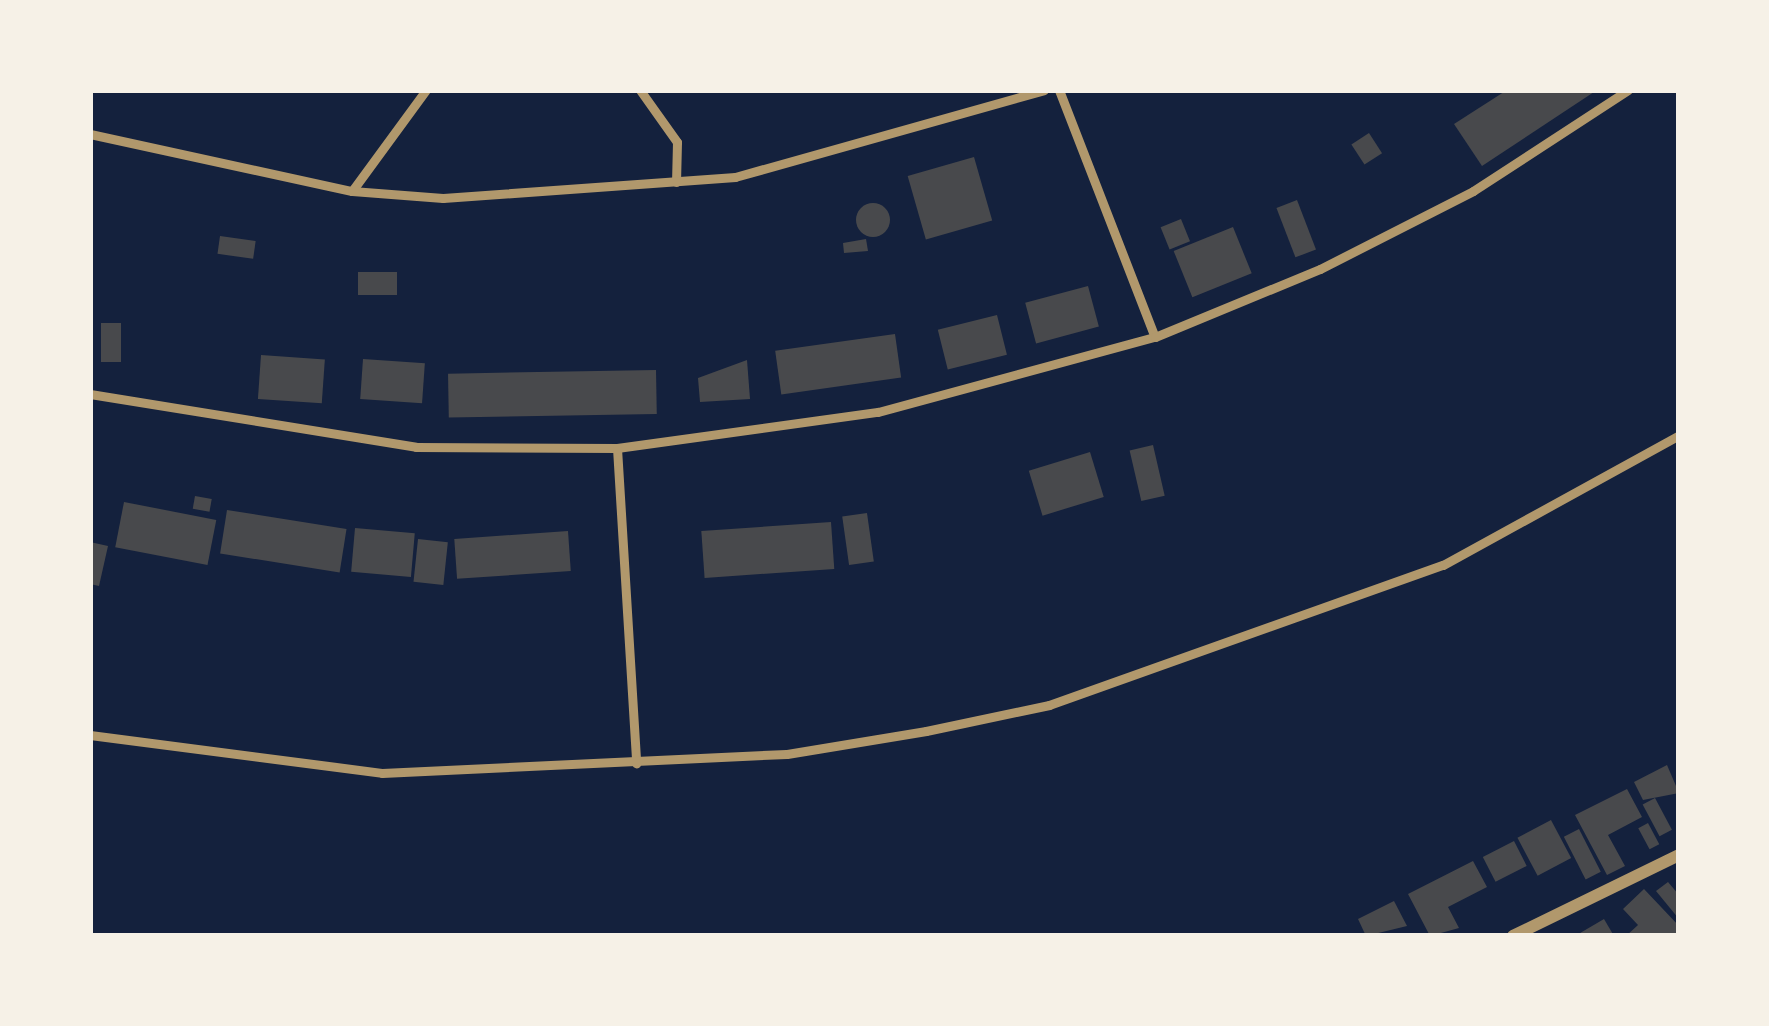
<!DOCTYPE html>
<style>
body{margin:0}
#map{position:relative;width:1769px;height:1026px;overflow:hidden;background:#14213d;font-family:"Sofia Sans Condensed",sans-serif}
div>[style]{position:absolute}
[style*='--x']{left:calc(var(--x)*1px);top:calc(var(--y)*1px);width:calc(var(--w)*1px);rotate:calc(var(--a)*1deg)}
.building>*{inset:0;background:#48494c;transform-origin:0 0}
.round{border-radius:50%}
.service>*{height:9px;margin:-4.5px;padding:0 4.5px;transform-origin:4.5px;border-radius:4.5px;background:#b1986c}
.minor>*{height:12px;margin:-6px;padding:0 6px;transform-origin:6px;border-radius:6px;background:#b1986c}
span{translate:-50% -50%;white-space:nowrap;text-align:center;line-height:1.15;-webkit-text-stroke:12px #f6f1e7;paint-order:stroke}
.frame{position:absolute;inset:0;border:93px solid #f6f1e7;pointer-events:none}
</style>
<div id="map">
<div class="building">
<i style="clip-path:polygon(1507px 90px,1597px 90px,1482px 166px,1454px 124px)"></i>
<i style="left:1369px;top:133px;width:24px;height:21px;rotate:57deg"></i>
<i style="left:974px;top:157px;width:66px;height:69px;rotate:74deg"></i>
<i style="left:1297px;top:200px;width:53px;height:22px;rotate:69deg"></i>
<i class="round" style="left:856px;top:203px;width:34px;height:34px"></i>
<i style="left:1181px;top:219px;width:24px;height:22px;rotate:68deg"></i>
<i style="left:1233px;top:227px;width:50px;height:64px;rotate:68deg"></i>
<i style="left:220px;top:236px;width:36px;height:18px;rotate:8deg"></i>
<i style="clip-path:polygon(866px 239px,868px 251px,844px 253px,843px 243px)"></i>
<i style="left:397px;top:272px;width:23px;height:39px;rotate:90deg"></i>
<i style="left:1088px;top:286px;width:42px;height:65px;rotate:75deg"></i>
<i style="left:997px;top:315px;width:41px;height:61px;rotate:76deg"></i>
<i style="left:101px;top:323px;width:20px;height:39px"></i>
<i style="left:895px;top:334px;width:44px;height:121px;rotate:82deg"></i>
<i style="left:261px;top:355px;width:64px;height:44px;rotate:4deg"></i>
<i style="left:363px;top:359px;width:62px;height:40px;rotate:4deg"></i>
<i style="clip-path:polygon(747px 360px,750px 399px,700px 402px,698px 378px)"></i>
<i style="left:656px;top:370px;width:44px;height:208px;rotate:89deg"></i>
<i style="left:1153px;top:445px;width:52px;height:24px;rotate:77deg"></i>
<i style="left:1090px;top:452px;width:47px;height:64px;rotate:73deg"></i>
<i style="left:195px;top:496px;width:17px;height:13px;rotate:10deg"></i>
<i style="left:124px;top:502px;width:94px;height:46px;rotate:11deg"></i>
<i style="left:227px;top:510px;width:121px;height:44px;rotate:9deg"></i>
<i style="left:867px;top:513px;width:49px;height:25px;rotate:82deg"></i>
<i style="left:831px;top:522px;width:47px;height:130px;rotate:86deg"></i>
<i style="left:355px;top:528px;width:60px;height:44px;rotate:5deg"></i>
<i style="left:568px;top:531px;width:40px;height:114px;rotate:86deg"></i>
<i style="left:418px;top:539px;width:30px;height:43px;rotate:6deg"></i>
<i style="clip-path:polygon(90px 542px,108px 546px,99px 586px,90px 584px)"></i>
<i style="clip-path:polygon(1667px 765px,1679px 793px,1643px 800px,1634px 782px)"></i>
<i style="clip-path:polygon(1627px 789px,1642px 817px,1608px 835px,1625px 866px,1607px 875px,1575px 815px)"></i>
<i style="left:1655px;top:798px;width:36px;height:14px;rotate:62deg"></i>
<i style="left:1551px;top:820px;width:43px;height:38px;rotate:62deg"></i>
<i style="left:1648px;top:823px;width:24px;height:11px;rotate:62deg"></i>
<i style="left:1579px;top:829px;width:48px;height:17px;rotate:63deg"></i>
<i style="left:1514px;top:841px;width:28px;height:35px;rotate:63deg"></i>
<i style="clip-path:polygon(1473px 861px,1487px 887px,1448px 907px,1459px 928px,1430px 936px,1408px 894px)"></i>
<i style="clip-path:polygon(1668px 882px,1679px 895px,1679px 919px,1656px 891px)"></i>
<i style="clip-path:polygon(1644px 889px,1679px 926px,1679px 936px,1626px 936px,1638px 925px,1623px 909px)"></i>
<i style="clip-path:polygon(1394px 901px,1407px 926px,1366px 936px,1358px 919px)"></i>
<i style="clip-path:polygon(1604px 919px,1614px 936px,1575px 936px)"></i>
</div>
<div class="service">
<i style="--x:640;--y:90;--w:64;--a:54.6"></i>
<i style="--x:677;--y:142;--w:40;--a:91.4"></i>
<i style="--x:1059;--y:90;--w:265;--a:68.8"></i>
<i style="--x:90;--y:134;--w:268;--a:12.3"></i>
<i style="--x:352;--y:191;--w:91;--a:4.4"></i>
<i style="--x:443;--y:198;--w:293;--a:-4.1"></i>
<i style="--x:735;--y:177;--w:321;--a:-15.7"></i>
<i style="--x:352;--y:191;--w:125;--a:-53.8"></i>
<i style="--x:90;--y:394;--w:330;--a:9.2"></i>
<i style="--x:416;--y:447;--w:201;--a:0.3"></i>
<i style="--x:617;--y:448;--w:263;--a:-7.9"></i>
<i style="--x:878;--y:412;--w:287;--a:-15.2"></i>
<i style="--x:1155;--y:337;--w:178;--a:-22.4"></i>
<i style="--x:1320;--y:269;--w:172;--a:-27"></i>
<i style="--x:1473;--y:191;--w:185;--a:-33.1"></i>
<i style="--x:617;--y:448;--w:316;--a:86.5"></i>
<i style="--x:90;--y:735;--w:294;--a:7.4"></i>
<i style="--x:382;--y:773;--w:405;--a:-2.7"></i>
<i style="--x:787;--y:754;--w:141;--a:-9.4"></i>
<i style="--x:926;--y:731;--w:126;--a:-11.9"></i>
<i style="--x:1049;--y:705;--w:418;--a:-19.6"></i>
<i style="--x:1443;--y:565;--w:269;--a:-28.8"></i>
</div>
<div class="minor">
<i style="--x:1513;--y:936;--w:185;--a:-26"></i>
</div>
<div class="frame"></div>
</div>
